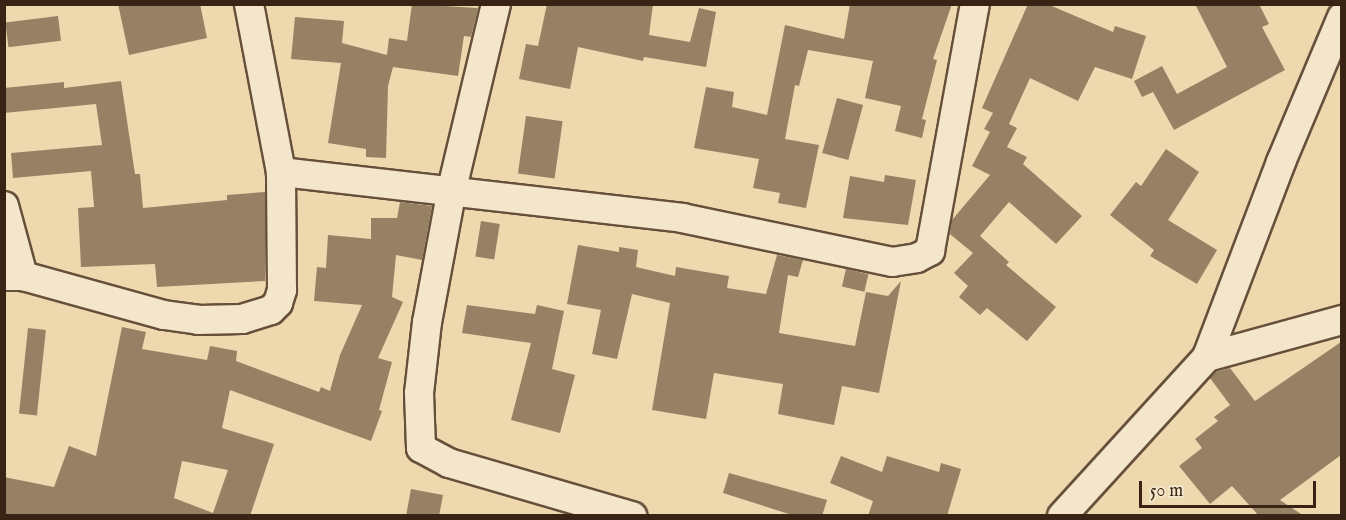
<!DOCTYPE html>
<style>
body{margin:0}
#map{position:relative;width:1346px;height:520px;overflow:hidden;background:#eed8ae;font-family:"IM FELL English",serif}
div>[style]{position:absolute}
[style*='--x']{left:calc(var(--x)*1px);top:calc(var(--y)*1px);width:calc(var(--w)*1px);rotate:calc(var(--a)*1deg)}
.building>*{inset:0;background:#978165;transform-origin:0 0}
.roads{filter:drop-shadow(2px 0 #66503b) drop-shadow(-2px 0 #66503b) drop-shadow(0 2px #66503b) drop-shadow(0 -2px #66503b)}
.minor>*{height:28px;margin:-14px;padding:0 14px;transform-origin:14px;border-radius:14px;background:#f4e6ca}
span{translate:-50% -50%;white-space:nowrap;text-align:center;line-height:1.15;-webkit-text-stroke:6px #f4e6ca;paint-order:stroke}
.frame{position:absolute;inset:0;border:6px solid #392315;pointer-events:none}
.scale{position:absolute;left:1139px;top:481px;width:177px;height:27px;box-sizing:border-box;border:3px solid #392315;border-top:0;padding-left:8px;font-size:18px;line-height:21px;white-space:nowrap;color:#392315;-webkit-text-stroke:4px #f4e6ca;paint-order:stroke}
</style>
<div id="map">
<div class="building">
<i style="clip-path:polygon(118px 4px,200px 4px,207px 38px,129px 55px)"></i>
<i style="clip-path:polygon(412px 4px,478px 8px,471px 37px,464px 36px,458px 76px,393px 67px,388px 86px,386px 158px,366px 157px,366px 149px,328px 143px,341px 63px,291px 59px,295px 17px,344px 21px,342px 43px,387px 55px,389px 38px,407px 41px)"></i>
<i style="clip-path:polygon(547px 4px,653px 4px,649px 35px,690px 42px,699px 8px,716px 12px,706px 67px,644px 57px,643px 61px,578px 47px,570px 89px,519px 79px,526px 44px,538px 46px)"></i>
<i style="clip-path:polygon(850px 4px,952px 4px,933px 59px,937px 60px,922px 119px,926px 120px,922px 138px,895px 131px,901px 106px,865px 98px,873px 61px,808px 50px,799px 86px,795px 85px,785px 139px,819px 145px,806px 208px,778px 203px,780px 193px,753px 188px,759px 159px,694px 148px,706px 87px,734px 92px,732px 107px,767px 115px,785px 25px,844px 39px)"></i>
<i style="clip-path:polygon(1028px 4px,1047px 4px,1113px 32px,1115px 26px,1146px 36px,1132px 79px,1095px 67px,1078px 101px,1030px 78px,1009px 124px,1017px 128px,1007px 147px,1027px 157px,1023px 164px,1082px 216px,1056px 244px,1009px 202px,980px 236px,1009px 262px,1006px 265px,1056px 307px,1027px 341px,987px 308px,980px 315px,959px 297px,968px 286px,954px 273px,973px 253px,950px 234px,952px 220px,990px 175px,972px 166px,990px 132px,984px 129px,993px 113px,982px 108px)"></i>
<i style="clip-path:polygon(1195px 4px,1259px 4px,1269px 24px,1262px 27px,1285px 70px,1174px 130px,1153px 92px,1142px 97px,1134px 81px,1162px 66px,1177px 94px,1227px 67px)"></i>
<i style="left:58px;top:16px;width:25px;height:53px;rotate:83deg"></i>
<i style="clip-path:polygon(121px 81px,135px 174px,140px 174px,143px 208px,227px 200px,227px 195px,265px 192px,265px 281px,157px 287px,155px 264px,81px 267px,78px 208px,94px 207px,91px 171px,13px 178px,11px 153px,102px 145px,96px 104px,4px 113px,4px 88px,64px 82px,64px 88px)"></i>
<i style="left:837px;top:98px;width:27px;height:57px;rotate:15deg"></i>
<i style="left:526px;top:116px;width:37px;height:58px;rotate:8deg"></i>
<i style="clip-path:polygon(1166px 149px,1199px 172px,1168px 220px,1217px 250px,1197px 284px,1150px 256px,1154px 250px,1110px 215px,1136px 182px,1141px 186px)"></i>
<i style="clip-path:polygon(885px 175px,916px 180px,908px 225px,843px 218px,850px 176px,884px 182px)"></i>
<i style="clip-path:polygon(evenodd,400px 202px,432px 206px,422px 260px,396px 255px,392px 297px,403px 302px,378px 358px,392px 362px,379px 410px,382px 411px,371px 441px,230px 390px,222px 428px,274px 444px,250px 516px,4px 516px,4px 477px,54px 487px,69px 446px,96px 456px,122px 327px,146px 332px,142px 349px,207px 360px,210px 346px,237px 351px,236px 361px,319px 392px,321px 387px,330px 391px,340px 355px,362px 305px,314px 301px,317px 267px,326px 268px,328px 235px,371px 239px,371px 218px,397px 218px,400px 202px,182px 461px,228px 470px,213px 513px,174px 498px,182px 461px)"></i>
<i style="left:481px;top:221px;width:19px;height:36px;rotate:9deg"></i>
<i style="clip-path:polygon(578px 245px,619px 252px,619px 247px,638px 250px,636px 267px,675px 276px,676px 267px,729px 276px,727px 288px,766px 294px,777px 255px,803px 260px,798px 277px,788px 275px,779px 333px,855px 346px,866px 292px,888px 296px,901px 281px,879px 393px,842px 386px,834px 425px,778px 414px,783px 384px,714px 373px,706px 419px,652px 410px,670px 303px,632px 294px,617px 359px,592px 354px,601px 310px,567px 304px)"></i>
<i style="left:846px;top:269px;width:23px;height:18px;rotate:13deg"></i>
<i style="clip-path:polygon(467px 305px,535px 314px,537px 305px,564px 311px,552px 369px,575px 375px,560px 433px,511px 420px,531px 343px,462px 333px)"></i>
<i style="left:28px;top:328px;width:18px;height:86px;rotate:6deg"></i>
<i style="clip-path:polygon(1341px 342px,1341px 455px,1280px 500px,1304px 516px,1259px 516px,1232px 486px,1210px 504px,1179px 466px,1202px 448px,1195px 439px,1218px 421px,1214px 417px,1230px 405px,1210px 378px,1216px 372px,1230px 368px,1255px 401px)"></i>
<i style="clip-path:polygon(841px 456px,882px 472px,887px 456px,939px 472px,941px 463px,961px 469px,947px 516px,868px 516px,873px 501px,830px 483px)"></i>
<i style="clip-path:polygon(729px 473px,827px 500px,822px 516px,795px 516px,723px 493px)"></i>
<i style="clip-path:polygon(411px 489px,443px 495px,439px 516px,406px 516px)"></i>
</div>
<div class="roads">
<div class="minor">
<i style="--x:496;--y:4;--w:190;--a:103.4"></i>
<i style="--x:452;--y:189;--w:135;--a:100.6"></i>
<i style="--x:427;--y:322;--w:71;--a:96.4"></i>
<i style="--x:419;--y:393;--w:55;--a:87.9"></i>
<i style="--x:421;--y:448;--w:32;--a:28"></i>
<i style="--x:449;--y:463;--w:191;--a:16.2"></i>
<i style="--x:281;--y:172;--w:404;--a:6.5"></i>
<i style="--x:682;--y:218;--w:215;--a:11.8"></i>
<i style="--x:892;--y:262;--w:25;--a:-9"></i>
<i style="--x:917;--y:258;--w:15;--a:-28"></i>
<i style="--x:930;--y:251;--w:251;--a:-79.7"></i>
<i style="--x:4;--y:206;--w:73;--a:74.8"></i>
<i style="--x:4;--y:276;--w:19;--a:0"></i>
<i style="--x:23;--y:276;--w:146;--a:15.5"></i>
<i style="--x:164;--y:315;--w:34;--a:8"></i>
<i style="--x:198;--y:320;--w:44;--a:-1.3"></i>
<i style="--x:242;--y:319;--w:30;--a:-17"></i>
<i style="--x:271;--y:310;--w:10;--a:-45"></i>
<i style="--x:278;--y:303;--w:14;--a:-73"></i>
<i style="--x:282;--y:290;--w:118;--a:-90.5"></i>
<i style="--x:281;--y:172;--w:171;--a:-100.8"></i>
<i style="--x:1207;--y:357;--w:140;--a:-15.3"></i>
<i style="--x:1062;--y:516;--w:215;--a:-47.6"></i>
<i style="--x:1207;--y:357;--w:209;--a:-69.2"></i>
<i style="--x:1281;--y:162;--w:157;--a:-67.2"></i>
</div>
</div>
<div class="frame"></div>
<div class="scale">50 m</div>
</div>
